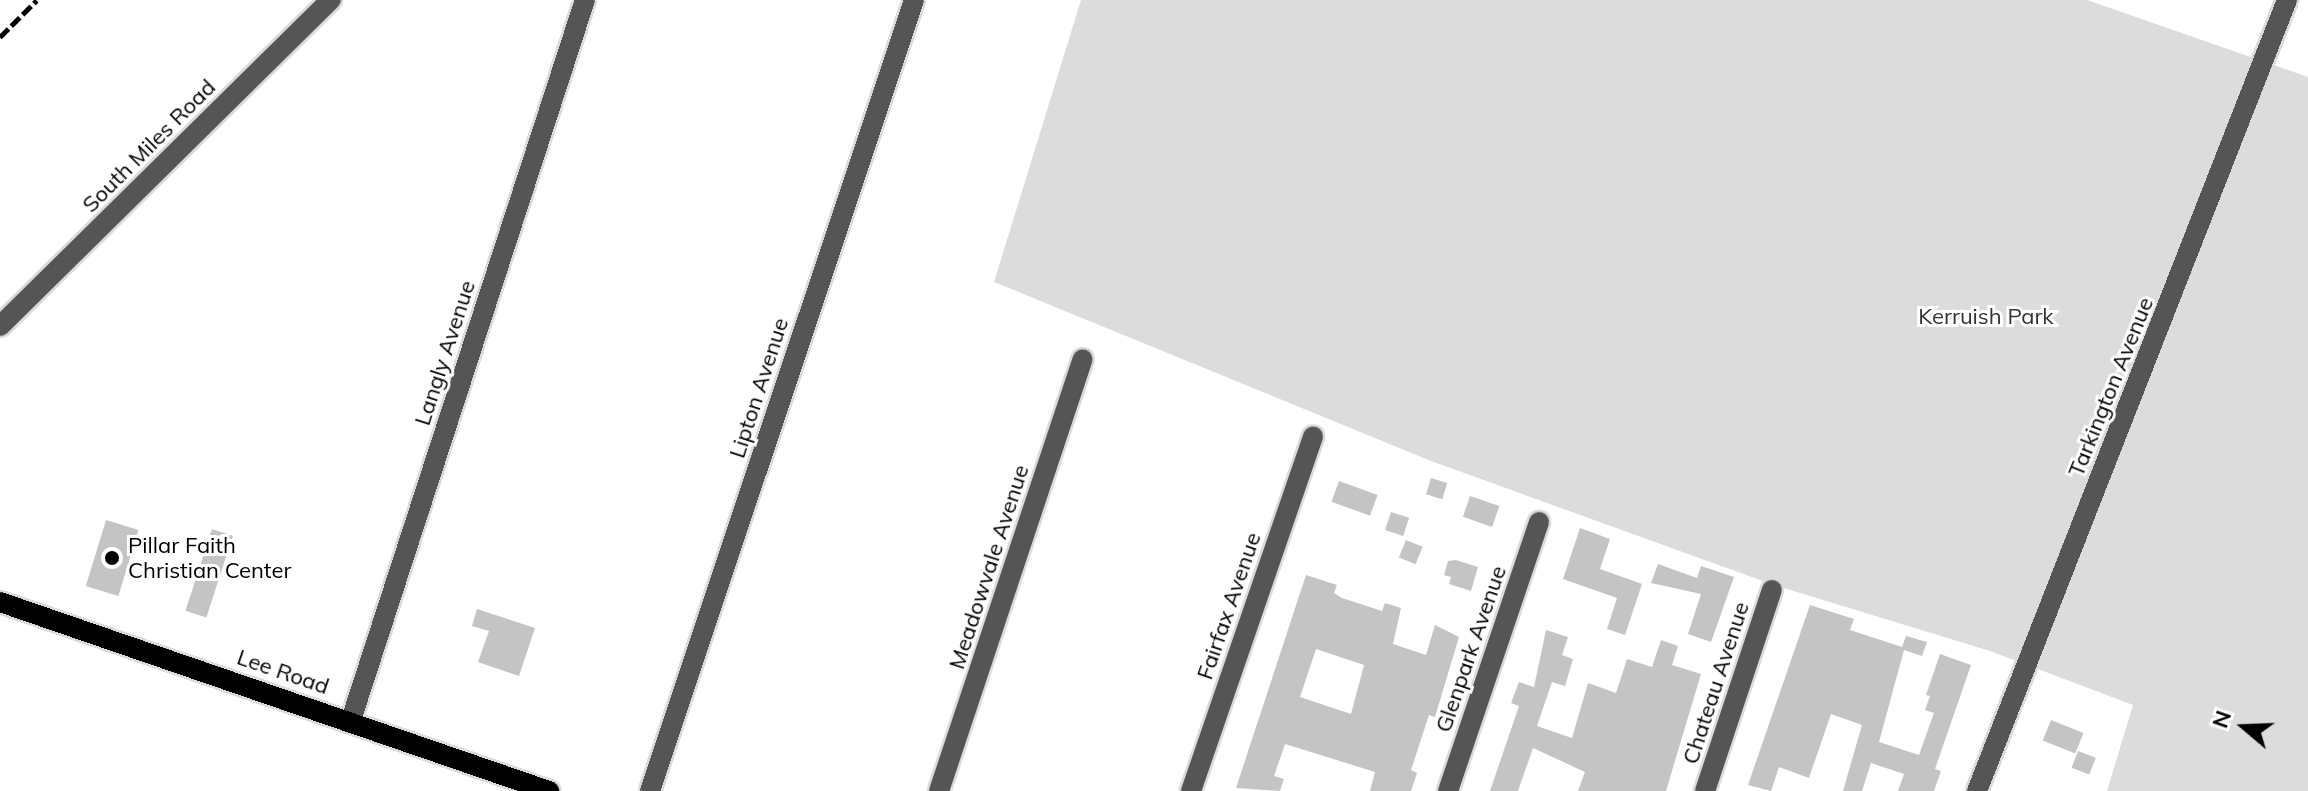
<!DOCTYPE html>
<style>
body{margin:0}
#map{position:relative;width:2308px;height:791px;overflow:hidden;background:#fff;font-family:Mulish,sans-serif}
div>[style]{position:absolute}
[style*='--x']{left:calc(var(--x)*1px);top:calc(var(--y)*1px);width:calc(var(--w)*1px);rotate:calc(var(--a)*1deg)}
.green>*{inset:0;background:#dcdcdc}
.building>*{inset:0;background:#c4c4c4;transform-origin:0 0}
.roads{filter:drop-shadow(2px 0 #dbdbdb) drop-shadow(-2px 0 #dbdbdb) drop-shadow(0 2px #dbdbdb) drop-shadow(0 -2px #dbdbdb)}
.minor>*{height:20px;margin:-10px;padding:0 10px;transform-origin:10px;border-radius:10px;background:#555}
.major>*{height:20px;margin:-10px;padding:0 10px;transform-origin:10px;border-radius:10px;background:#000}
.rail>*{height:5px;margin-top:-2.5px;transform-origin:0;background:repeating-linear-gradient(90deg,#000 0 12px,transparent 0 16px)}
.dots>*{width:22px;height:22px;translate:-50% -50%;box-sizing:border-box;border:4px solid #fff;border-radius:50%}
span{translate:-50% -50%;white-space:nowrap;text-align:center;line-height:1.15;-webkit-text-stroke:6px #fff;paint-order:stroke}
.street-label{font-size:22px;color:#000}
.park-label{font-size:22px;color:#333}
.poi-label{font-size:22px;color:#000}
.left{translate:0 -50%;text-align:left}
.north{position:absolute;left:2204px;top:687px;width:80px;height:80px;-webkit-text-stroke:6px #fff;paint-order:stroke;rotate:289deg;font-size:22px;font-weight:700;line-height:32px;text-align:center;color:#000}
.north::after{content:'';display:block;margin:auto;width:28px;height:36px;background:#000;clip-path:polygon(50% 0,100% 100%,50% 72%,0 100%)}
</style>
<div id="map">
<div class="green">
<i style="clip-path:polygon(1081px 0,2087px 0,2308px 77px,2308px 791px,2107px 791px,2133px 705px,1990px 651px,1771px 584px,1431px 461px,994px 282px)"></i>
</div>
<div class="building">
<i style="left:1431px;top:478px;width:17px;height:17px;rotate:17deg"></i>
<i style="left:1339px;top:481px;width:41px;height:22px;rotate:20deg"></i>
<i style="left:1470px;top:496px;width:31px;height:22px;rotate:19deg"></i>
<i style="left:1391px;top:512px;width:19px;height:19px;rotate:18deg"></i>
<i style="left:106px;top:520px;width:34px;height:69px;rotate:17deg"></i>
<i style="clip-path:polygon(1580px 528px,1610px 539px,1600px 569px,1642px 584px,1625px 635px,1607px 629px,1617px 598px,1563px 579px)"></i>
<i style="left:212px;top:529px;width:22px;height:86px;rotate:18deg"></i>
<i style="left:1406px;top:540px;width:18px;height:19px;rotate:22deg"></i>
<i style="clip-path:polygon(1456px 560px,1478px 567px,1471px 591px,1449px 584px,1451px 577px,1444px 575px,1448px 561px)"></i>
<i style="clip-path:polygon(1658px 564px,1697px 578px,1701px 566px,1734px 577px,1711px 642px,1688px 634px,1701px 594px,1651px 583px)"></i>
<i style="clip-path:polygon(evenodd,1306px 575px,1337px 585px,1334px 593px,1342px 598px,1382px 611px,1385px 603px,1401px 608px,1393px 644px,1426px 655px,1435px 625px,1459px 637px,1435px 717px,1429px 715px,1411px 770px,1417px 773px,1411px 791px,1370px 791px,1375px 772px,1285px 744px,1274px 776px,1284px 779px,1280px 791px,1236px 788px,1306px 575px,1316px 649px,1364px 665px,1351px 714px,1300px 697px,1316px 649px)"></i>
<i style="clip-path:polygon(1810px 605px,1854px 619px,1850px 630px,1902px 647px,1906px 636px,1927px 642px,1922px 656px,1904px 650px,1879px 742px,1919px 755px,1934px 713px,1925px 710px,1930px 696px,1926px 695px,1940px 654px,1971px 665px,1935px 769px,1941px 771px,1934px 791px,1898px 791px,1904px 774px,1871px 763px,1862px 791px,1843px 791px,1862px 725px,1831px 714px,1809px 778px,1779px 767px,1771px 791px,1748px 785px)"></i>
<i style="clip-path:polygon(477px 609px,535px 628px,519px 676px,478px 662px,489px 631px,472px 626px)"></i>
<i style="clip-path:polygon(1546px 630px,1568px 637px,1562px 655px,1573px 659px,1565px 686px,1552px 682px,1537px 726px,1572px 738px,1588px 683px,1616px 693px,1627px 659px,1652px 667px,1661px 640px,1678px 646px,1672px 665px,1701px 674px,1666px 791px,1578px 791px,1585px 772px,1533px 748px,1518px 791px,1490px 791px,1519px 706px,1511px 703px,1519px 682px,1534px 687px)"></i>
<i style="left:2051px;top:720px;width:35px;height:22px;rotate:22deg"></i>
<i style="left:2078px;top:751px;width:19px;height:18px;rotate:21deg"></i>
</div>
<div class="roads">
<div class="minor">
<i style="--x:0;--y:326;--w:465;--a:-44.6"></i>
<i style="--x:351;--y:720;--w:757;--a:-72"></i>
<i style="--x:650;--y:791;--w:834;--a:-71.54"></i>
<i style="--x:939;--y:791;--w:455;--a:-71.6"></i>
<i style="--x:1191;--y:791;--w:375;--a:-71"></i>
<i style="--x:1448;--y:791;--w:284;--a:-71.3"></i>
<i style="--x:1705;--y:791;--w:212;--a:-71.6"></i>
<i style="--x:1977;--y:791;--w:850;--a:-68.6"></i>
</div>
<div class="major">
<i style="--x:0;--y:602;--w:581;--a:19"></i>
</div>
</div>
<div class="rail">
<i style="--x:0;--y:37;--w:52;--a:-45"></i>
</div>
<div class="dots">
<i style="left:112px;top:558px;background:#000"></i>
</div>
<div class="street-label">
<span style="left:149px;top:146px;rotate:-45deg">South Miles Road</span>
<span style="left:445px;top:353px;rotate:-72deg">Langly Avenue</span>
<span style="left:2111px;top:387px;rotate:-68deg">Tarkington Avenue</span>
<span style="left:759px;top:388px;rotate:-72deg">Lipton Avenue</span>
<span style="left:989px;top:567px;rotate:-72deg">Meadowvale Avenue</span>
<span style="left:1229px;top:606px;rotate:-71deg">Fairfax Avenue</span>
<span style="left:1471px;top:649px;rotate:-71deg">Glenpark Avenue</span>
<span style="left:283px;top:672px;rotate:19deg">Lee Road</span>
<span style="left:1716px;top:683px;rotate:-72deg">Chateau Avenue</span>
</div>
<div class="park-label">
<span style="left:1986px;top:317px">Kerruish Park</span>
</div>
<div class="poi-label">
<span class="left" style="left:128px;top:558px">Pillar Faith<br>Christian Center</span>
</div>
<div class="north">N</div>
</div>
